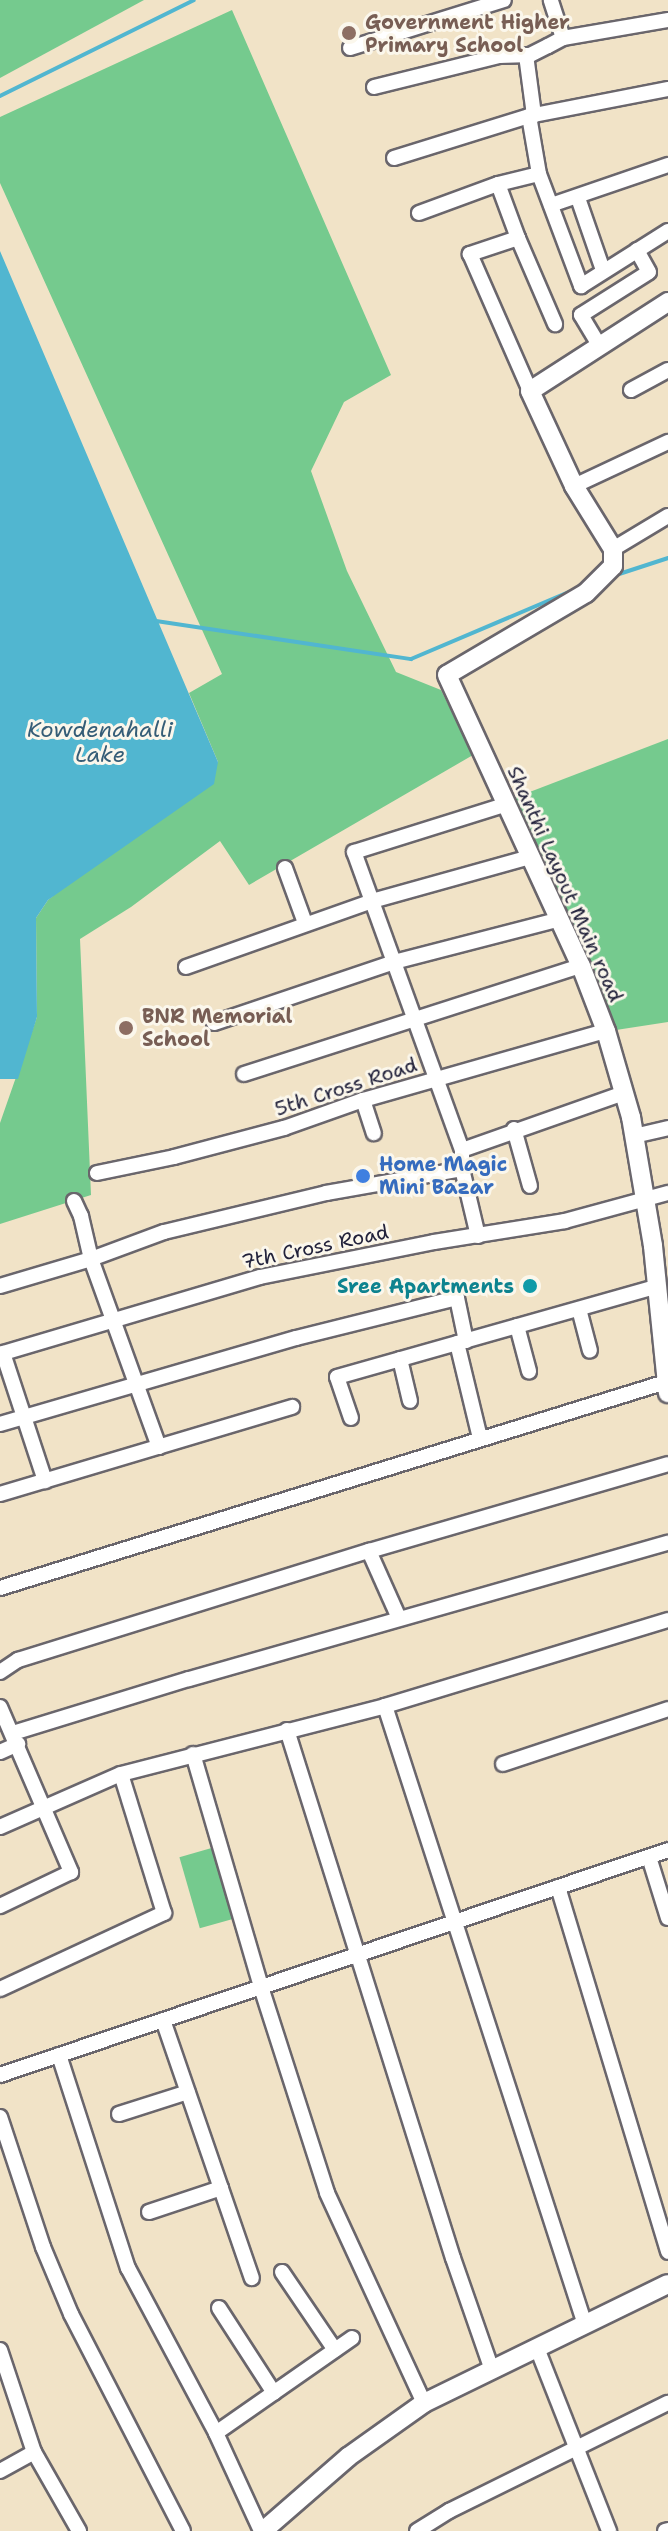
<!DOCTYPE html>
<style>
body{margin:0}
#map{position:relative;width:668px;height:2531px;overflow:hidden;background:#f1e3c7;font-family:"Shantell Sans",sans-serif}
div>[style]{position:absolute}
[style*='--x']{left:calc(var(--x)*1px);top:calc(var(--y)*1px);width:calc(var(--w)*1px);rotate:calc(var(--a)*1deg)}
.green>*{inset:0;background:#75ca8e;transform-origin:0 0}
.water>*{inset:0;background:#51b6d0}
.stream>*{height:4px;margin:-2px;padding:0 2px;transform-origin:2px;border-radius:2px;background:#51b6d0}
.roads{filter:drop-shadow(2px 0 #6a666c) drop-shadow(-2px 0 #6a666c) drop-shadow(0 2px #6a666c) drop-shadow(0 -2px #6a666c)}
.street>*{height:14px;margin:-7px;padding:0 7px;transform-origin:7px;border-radius:7px;background:#fff}
.secondary>*{height:18px;margin:-9px;padding:0 9px;transform-origin:9px;border-radius:9px;background:#fff}
.dots>*{width:22px;height:22px;translate:-50% -50%;box-sizing:border-box;border:4px solid #fbf7ec;border-radius:50%}
span{translate:-50% -50%;white-space:nowrap;text-align:center;line-height:1.15;-webkit-text-stroke:6px #fbf7ec;paint-order:stroke}
.education-label{font-size:20px;color:#785e54;font-weight:700}
.left{translate:0 -50%;text-align:left}
.street-label{font-size:20px;color:#22223b}
.shop-label{font-size:20px;color:#366cbe;font-weight:700}
.culture-label{font-size:20px;color:#0d838f;font-weight:700}
.right{translate:-100% -50%;text-align:right}
.water-label{font-size:22px;color:#355d77;font-style:italic}
</style>
<div id="map">
<div class="green">
<i style="clip-path:polygon(0 0,144px 0,0 78px)"></i>
<i style="clip-path:polygon(232px 10px,391px 375px,344px 402px,311px 471px,347px 571px,396px 672px,441px 690px,473px 755px,249px 885px,220px 841px,131px 907px,80px 939px,91px 1195px,0 1224px,0 1123px,37px 1017px,36px 918px,48px 900px,218px 762px,189px 693px,222px 674px,0 183px,0 117px)"></i>
<i style="clip-path:polygon(668px 739px,668px 1022px,616px 1030px,514px 798px)"></i>
<i style="left:215px;top:1847px;width:74px;height:37px;rotate:74deg"></i>
</div>
<div class="water">
<i style="clip-path:polygon(0 251px,218px 762px,214px 784px,48px 900px,36px 918px,37px 1017px,18px 1079px,0 1079px)"></i>
</div>
<div class="stream">
<i style="--x:0;--y:96;--w:216;--a:-26.3"></i>
<i style="--x:613;--y:576;--w:58;--a:-18.1"></i>
<i style="--x:156;--y:621;--w:258;--a:8.5"></i>
<i style="--x:411;--y:659;--w:181;--a:-23"></i>
</div>
<div class="roads">
<div class="street">
<i style="--x:563;--y:38;--w:107;--a:-9.7"></i>
<i style="--x:350;--y:48;--w:161;--a:-17.3"></i>
<i style="--x:526;--y:55;--w:61;--a:82.4"></i>
<i style="--x:374;--y:87;--w:129;--a:-13.9"></i>
<i style="--x:499;--y:56;--w:31;--a:-2"></i>
<i style="--x:530;--y:55;--w:20;--a:-27"></i>
<i style="--x:548;--y:46;--w:17;--a:-28"></i>
<i style="--x:563;--y:38;--w:40;--a:-108"></i>
<i style="--x:529;--y:116;--w:59;--a:80.2"></i>
<i style="--x:539;--y:174;--w:120;--a:69.4"></i>
<i style="--x:581;--y:286;--w:103;--a:-32.3"></i>
<i style="--x:394;--y:158;--w:141;--a:-17.3"></i>
<i style="--x:529;--y:116;--w:142;--a:-11"></i>
<i style="--x:498;--y:184;--w:58;--a:69.7"></i>
<i style="--x:518;--y:238;--w:51;--a:161.6"></i>
<i style="--x:470;--y:254;--w:150;--a:66.3"></i>
<i style="--x:578;--y:198;--w:76;--a:70.9"></i>
<i style="--x:551;--y:205;--w:124;--a:-18.9"></i>
<i style="--x:419;--y:213;--w:84;--a:-20.2"></i>
<i style="--x:498;--y:184;--w:42;--a:-13.7"></i>
<i style="--x:518;--y:238;--w:94;--a:66.7"></i>
<i style="--x:599;--y:345;--w:35;--a:-121"></i>
<i style="--x:581;--y:315;--w:80;--a:-32.3"></i>
<i style="--x:649;--y:272;--w:25;--a:-119"></i>
<i style="--x:631;--y:390;--w:42;--a:-28.4"></i>
<i style="--x:574;--y:486;--w:104;--a:-25.1"></i>
<i style="--x:613;--y:549;--w:64;--a:-31"></i>
<i style="--x:285;--y:868;--w:59;--a:70"></i>
<i style="--x:186;--y:967;--w:197;--a:-19.5"></i>
<i style="--x:372;--y:901;--w:164;--a:-15.6"></i>
<i style="--x:214;--y:1023;--w:190;--a:-18.7"></i>
<i style="--x:394;--y:962;--w:171;--a:-14.5"></i>
<i style="--x:244;--y:1074;--w:354;--a:-17.8"></i>
<i style="--x:363;--y:1100;--w:35;--a:72"></i>
<i style="--x:514;--y:1129;--w:59;--a:74.3"></i>
<i style="--x:634;--y:1136;--w:35;--a:-13"></i>
<i style="--x:462;--y:1150;--w:172;--a:-19.4"></i>
<i style="--x:97;--y:1173;--w:79;--a:-11.7"></i>
<i style="--x:174;--y:1157;--w:114;--a:-14.8"></i>
<i style="--x:284;--y:1128;--w:84;--a:-19.5"></i>
<i style="--x:363;--y:1100;--w:253;--a:-15.9"></i>
<i style="--x:74;--y:1201;--w:17;--a:65"></i>
<i style="--x:81;--y:1216;--w:44;--a:76.9"></i>
<i style="--x:91;--y:1259;--w:200;--a:70.1"></i>
<i style="--x:478;--y:1236;--w:69;--a:-103.4"></i>
<i style="--x:462;--y:1169;--w:19;--a:-90"></i>
<i style="--x:462;--y:1150;--w:317;--a:-109.9"></i>
<i style="--x:354;--y:852;--w:160;--a:-17.4"></i>
<i style="--x:0;--y:1286;--w:95;--a:-16.5"></i>
<i style="--x:91;--y:1259;--w:78;--a:-20.3"></i>
<i style="--x:164;--y:1232;--w:167;--a:-13.5"></i>
<i style="--x:326;--y:1193;--w:138;--a:-10"></i>
<i style="--x:579;--y:1309;--w:43;--a:75.3"></i>
<i style="--x:517;--y:1326;--w:47;--a:75.1"></i>
<i style="--x:457;--y:1343;--w:98;--a:76.4"></i>
<i style="--x:3;--y:1353;--w:135;--a:71.8"></i>
<i style="--x:0;--y:1354;--w:271;--a:-16.5"></i>
<i style="--x:260;--y:1277;--w:177;--a:-11.4"></i>
<i style="--x:434;--y:1242;--w:133;--a:-9.1"></i>
<i style="--x:565;--y:1221;--w:107;--a:-15.2"></i>
<i style="--x:400;--y:1359;--w:43;--a:76.6"></i>
<i style="--x:351;--y:1418;--w:43;--a:-108.9"></i>
<i style="--x:337;--y:1377;--w:331;--a:-15.8"></i>
<i style="--x:0;--y:1424;--w:308;--a:-16.2"></i>
<i style="--x:296;--y:1338;--w:166;--a:-14"></i>
<i style="--x:457;--y:1298;--w:44;--a:78.2"></i>
<i style="--x:0;--y:1494;--w:305;--a:-16.6"></i>
<i style="--x:369;--y:1551;--w:73;--a:65.9"></i>
<i style="--x:0;--y:1588;--w:697;--a:-17.19"></i>
<i style="--x:0;--y:1672;--w:22;--a:-34"></i>
<i style="--x:18;--y:1660;--w:368;--a:-17.3"></i>
<i style="--x:369;--y:1551;--w:311;--a:-16.2"></i>
<i style="--x:385;--y:1706;--w:651;--a:72.09"></i>
<i style="--x:0;--y:1707;--w:180;--a:66.7"></i>
<i style="--x:71;--y:1872;--w:79;--a:154.4"></i>
<i style="--x:287;--y:1730;--w:553;--a:72.55"></i>
<i style="--x:453;--y:2258;--w:119;--a:70.8"></i>
<i style="--x:13;--y:1733;--w:184;--a:-17.1"></i>
<i style="--x:189;--y:1679;--w:498;--a:-15.9"></i>
<i style="--x:0;--y:1752;--w:20;--a:-24"></i>
<i style="--x:193;--y:1754;--w:243;--a:73.7"></i>
<i style="--x:261;--y:1987;--w:216;--a:72.2"></i>
<i style="--x:327;--y:2193;--w:231;--a:65.2"></i>
<i style="--x:503;--y:1764;--w:174;--a:-18.4"></i>
<i style="--x:0;--y:1827;--w:132;--a:-23.7"></i>
<i style="--x:121;--y:1774;--w:273;--a:-14.4"></i>
<i style="--x:385;--y:1706;--w:296;--a:-16.9"></i>
<i style="--x:649;--y:1857;--w:64;--a:72.7"></i>
<i style="--x:558;--y:1887;--w:381;--a:73.2"></i>
<i style="--x:0;--y:1989;--w:181;--a:-24.9"></i>
<i style="--x:164;--y:1913;--w:145;--a:-107.2"></i>
<i style="--x:163;--y:2020;--w:273;--a:71"></i>
<i style="--x:59;--y:2055;--w:224;--a:72.1"></i>
<i style="--x:128;--y:2268;--w:187;--a:61.9"></i>
<i style="--x:216;--y:2433;--w:108;--a:65.3"></i>
<i style="--x:0;--y:2075;--w:705;--a:-18.61"></i>
<i style="--x:119;--y:2114;--w:72;--a:-17.7"></i>
<i style="--x:0;--y:2117;--w:137;--a:71.7"></i>
<i style="--x:43;--y:2247;--w:73;--a:67.3"></i>
<i style="--x:71;--y:2314;--w:244;--a:62.7"></i>
<i style="--x:149;--y:2212;--w:76;--a:-18.4"></i>
<i style="--x:282;--y:2272;--w:94;--a:55.8"></i>
<i style="--x:219;--y:2308;--w:101;--a:57.1"></i>
<i style="--x:537;--y:2348;--w:197;--a:68.5"></i>
<i style="--x:0;--y:2350;--w:108;--a:71.6"></i>
<i style="--x:34;--y:2452;--w:91;--a:60.3"></i>
<i style="--x:216;--y:2433;--w:166;--a:-34.9"></i>
<i style="--x:0;--y:2471;--w:39;--a:-29"></i>
<i style="--x:417;--y:2531;--w:38;--a:-32"></i>
<i style="--x:449;--y:2511;--w:244;--a:-26.3"></i>
<i style="--x:665;--y:2531;--w:3;--a:-18"></i>
</div>
<div class="secondary">
<i style="--x:668;--y:302;--w:164;--a:147.2"></i>
<i style="--x:530;--y:391;--w:105;--a:65.1"></i>
<i style="--x:574;--y:486;--w:74;--a:58.2"></i>
<i style="--x:613;--y:549;--w:17;--a:90"></i>
<i style="--x:613;--y:566;--w:38;--a:135"></i>
<i style="--x:586;--y:593;--w:161;--a:149.5"></i>
<i style="--x:447;--y:675;--w:320;--a:65.3"></i>
<i style="--x:581;--y:966;--w:70;--a:69"></i>
<i style="--x:606;--y:1031;--w:90;--a:73.8"></i>
<i style="--x:631;--y:1117;--w:131;--a:80.3"></i>
<i style="--x:653;--y:1246;--w:148;--a:84.2"></i>
<i style="--x:263;--y:2531;--w:113;--a:-41"></i>
<i style="--x:348;--y:2457;--w:93;--a:-35.4"></i>
<i style="--x:424;--y:2403;--w:271;--a:-26"></i>
</div>
</div>
<div class="dots">
<i style="left:349px;top:33px;background:#8d6e63"></i>
<i style="left:126px;top:1028px;background:#8d6e63"></i>
<i style="left:363px;top:1176px;background:#3f7fe0"></i>
<i style="left:530px;top:1286px;background:#0f9aa8"></i>
</div>
<div class="education-label">
<span class="left" style="left:365px;top:34px">Government Higher<br>Primary School</span>
<span class="left" style="left:142px;top:1028px">BNR Memorial<br>School</span>
</div>
<div class="street-label">
<span style="left:565px;top:884px;rotate:66deg">Shanthi Layout Main road</span>
<span style="left:346px;top:1087px;rotate:-18deg">5th Cross Road</span>
<span style="left:315px;top:1247px;rotate:-12deg">7th Cross Road</span>
</div>
<div class="shop-label">
<span class="left" style="left:379px;top:1176px">Home Magic<br>Mini Bazar</span>
</div>
<div class="culture-label">
<span class="right" style="left:514px;top:1286px">Sree Apartments</span>
</div>
<div class="water-label">
<span style="left:100px;top:742px">Kowdenahalli<br>Lake</span>
</div>
</div>
